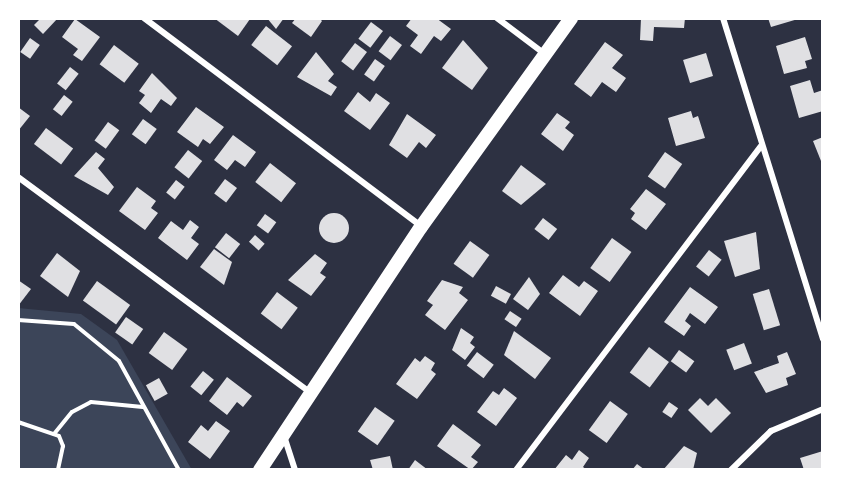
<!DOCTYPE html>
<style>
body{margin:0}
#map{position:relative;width:841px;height:488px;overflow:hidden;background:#2d3142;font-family:Ubuntu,sans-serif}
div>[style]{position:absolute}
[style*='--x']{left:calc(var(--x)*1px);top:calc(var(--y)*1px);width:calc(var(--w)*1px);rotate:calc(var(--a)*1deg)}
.green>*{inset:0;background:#3c4559}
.building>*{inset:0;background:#e0e0e3;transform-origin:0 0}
.round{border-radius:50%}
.path>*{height:4px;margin:-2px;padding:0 2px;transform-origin:2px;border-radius:2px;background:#fff}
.minor>*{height:6px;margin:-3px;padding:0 3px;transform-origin:3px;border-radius:3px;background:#fff}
.primary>*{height:14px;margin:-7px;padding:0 7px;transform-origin:7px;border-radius:7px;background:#fff}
span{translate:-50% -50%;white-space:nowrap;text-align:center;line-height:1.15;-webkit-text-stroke:5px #fff;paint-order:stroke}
.frame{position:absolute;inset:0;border:20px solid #fff;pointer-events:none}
</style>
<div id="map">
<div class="green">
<i style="clip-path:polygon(18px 308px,81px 314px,117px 340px,192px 470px,18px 470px)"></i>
</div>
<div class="building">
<i style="clip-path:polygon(41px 18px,58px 18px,43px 34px,34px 25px)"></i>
<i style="clip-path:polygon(214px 18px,249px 18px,250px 19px,238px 36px)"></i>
<i style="clip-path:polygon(267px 18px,284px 18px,276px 29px)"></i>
<i style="clip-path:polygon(296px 18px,319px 18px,322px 21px,311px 37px,292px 23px)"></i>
<i style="clip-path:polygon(412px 18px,436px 18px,451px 29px,441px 41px,434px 36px,421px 54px,410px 46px,418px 35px,406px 26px)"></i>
<i style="clip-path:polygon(641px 18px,685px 18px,684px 28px,654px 27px,653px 41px,640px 40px)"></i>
<i style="clip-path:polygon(768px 18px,798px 18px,798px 19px,771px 27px)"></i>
<i style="clip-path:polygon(75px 19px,100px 37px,82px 61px,73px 55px,78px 49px,62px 37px)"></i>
<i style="left:371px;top:22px;width:15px;height:21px;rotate:37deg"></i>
<i style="left:266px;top:26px;width:33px;height:24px;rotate:38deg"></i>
<i style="left:390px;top:36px;width:15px;height:19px;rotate:37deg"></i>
<i style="clip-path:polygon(805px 37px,812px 59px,805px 61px,807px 68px,784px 74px,776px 46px)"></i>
<i style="left:30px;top:38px;width:12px;height:17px;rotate:35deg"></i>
<i style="clip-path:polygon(463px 40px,488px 68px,472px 90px,442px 68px)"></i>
<i style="clip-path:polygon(605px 42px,623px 55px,612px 68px,626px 78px,616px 92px,602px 82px,591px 97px,574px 84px)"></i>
<i style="left:355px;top:43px;width:15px;height:23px;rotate:37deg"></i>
<i style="left:114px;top:45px;width:31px;height:24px;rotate:37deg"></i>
<i style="clip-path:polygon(316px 52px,334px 74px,328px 81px,337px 87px,331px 96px,297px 77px)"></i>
<i style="left:706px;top:53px;width:24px;height:24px;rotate:73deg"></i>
<i style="left:375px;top:59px;width:12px;height:19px;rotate:35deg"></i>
<i style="left:70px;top:67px;width:11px;height:21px;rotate:38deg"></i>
<i style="clip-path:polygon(152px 73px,177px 98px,171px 106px,161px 99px,151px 113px,139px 103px,145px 95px,139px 91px)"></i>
<i style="clip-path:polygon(810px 80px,814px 93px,823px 90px,823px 111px,799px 118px,790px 86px)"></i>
<i style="clip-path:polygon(358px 92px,370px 102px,376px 93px,390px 103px,370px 130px,344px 111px)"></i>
<i style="left:64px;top:95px;width:11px;height:18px;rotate:38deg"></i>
<i style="clip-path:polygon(18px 107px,30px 116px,18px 131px)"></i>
<i style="clip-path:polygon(196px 107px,224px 127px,210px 144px,203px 139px,198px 147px,177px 132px)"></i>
<i style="clip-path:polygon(691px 111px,693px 118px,698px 116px,705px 138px,676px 146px,668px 118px)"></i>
<i style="clip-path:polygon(557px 113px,570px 122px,565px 128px,574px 135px,563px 151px,541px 134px)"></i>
<i style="clip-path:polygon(407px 114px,436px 135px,426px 148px,419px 142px,407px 158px,389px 145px)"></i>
<i style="left:143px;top:119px;width:17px;height:19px;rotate:36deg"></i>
<i style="left:108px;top:122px;width:14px;height:23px;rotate:36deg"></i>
<i style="left:46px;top:128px;width:34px;height:20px;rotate:37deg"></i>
<i style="clip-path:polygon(233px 135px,256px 152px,245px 167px,235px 160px,227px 170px,214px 160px)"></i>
<i style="clip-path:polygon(823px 137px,823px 166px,813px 141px)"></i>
<i style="left:188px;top:150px;width:18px;height:22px;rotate:38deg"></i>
<i style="clip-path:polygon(96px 152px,105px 159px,98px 168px,114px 187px,108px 195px,74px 176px)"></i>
<i style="left:665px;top:152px;width:21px;height:30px;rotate:35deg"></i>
<i style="left:270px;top:163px;width:33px;height:24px;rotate:38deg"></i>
<i style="clip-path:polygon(521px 165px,546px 184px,521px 205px,502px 191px)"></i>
<i style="left:225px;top:179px;width:15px;height:18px;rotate:37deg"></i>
<i style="left:176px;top:180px;width:11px;height:16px;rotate:38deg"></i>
<i style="clip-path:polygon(137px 187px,156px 201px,151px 208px,158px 213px,145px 230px,119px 211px)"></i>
<i style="clip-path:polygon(646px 189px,666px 204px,646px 230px,631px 219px,635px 213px,630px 209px)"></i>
<i class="round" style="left:319px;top:213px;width:30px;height:30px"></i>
<i style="left:265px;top:214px;width:14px;height:14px;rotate:36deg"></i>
<i style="left:543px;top:218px;width:18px;height:14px;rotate:38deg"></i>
<i style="clip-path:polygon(190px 220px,199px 227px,191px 238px,199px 244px,187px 260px,158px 238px,171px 221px,183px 230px)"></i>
<i style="clip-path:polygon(756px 232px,760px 269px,735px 277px,724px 241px)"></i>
<i style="left:226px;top:233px;width:18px;height:18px;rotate:38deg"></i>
<i style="left:255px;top:235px;width:13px;height:9px;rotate:42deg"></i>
<i style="left:612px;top:238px;width:24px;height:37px;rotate:36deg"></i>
<i style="left:470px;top:241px;width:24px;height:28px;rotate:36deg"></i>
<i style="clip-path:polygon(214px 249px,232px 262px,224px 285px,200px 267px)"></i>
<i style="left:709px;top:250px;width:16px;height:21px;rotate:38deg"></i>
<i style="clip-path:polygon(57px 253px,80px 271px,68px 297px,40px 276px)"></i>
<i style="clip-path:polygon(315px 254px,327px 263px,320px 273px,326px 277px,311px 296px,288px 280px)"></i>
<i style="clip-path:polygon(563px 275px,579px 287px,584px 281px,598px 291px,580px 316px,549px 293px)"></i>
<i style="clip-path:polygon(529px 277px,540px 294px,528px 310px,513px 299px)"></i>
<i style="clip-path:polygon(18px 280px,31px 289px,18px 306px)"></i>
<i style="clip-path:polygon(442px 280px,463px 287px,459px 293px,468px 300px,445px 330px,425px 315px,433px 305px,427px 301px)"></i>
<i style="left:97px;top:281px;width:41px;height:24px;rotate:36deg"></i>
<i style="left:496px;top:286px;width:17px;height:11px;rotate:28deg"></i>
<i style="clip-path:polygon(690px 287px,718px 307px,705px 324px,690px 313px,685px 321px,691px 326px,684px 336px,664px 322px)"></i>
<i style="left:769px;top:289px;width:38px;height:17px;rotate:73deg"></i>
<i style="left:277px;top:292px;width:26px;height:27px;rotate:37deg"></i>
<i style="left:510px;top:311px;width:14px;height:10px;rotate:34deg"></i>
<i style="left:126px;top:317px;width:21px;height:19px;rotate:35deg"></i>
<i style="clip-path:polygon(461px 328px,474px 337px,470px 343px,475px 347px,465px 360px,452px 350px)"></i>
<i style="clip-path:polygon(514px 331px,551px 358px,535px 379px,504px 355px)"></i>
<i style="left:164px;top:332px;width:29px;height:26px;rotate:36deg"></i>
<i style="left:744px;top:343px;width:22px;height:19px;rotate:69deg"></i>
<i style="left:649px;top:347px;width:25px;height:32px;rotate:37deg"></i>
<i style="left:679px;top:350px;width:19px;height:14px;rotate:36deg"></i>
<i style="left:477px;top:352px;width:21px;height:17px;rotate:37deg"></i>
<i style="clip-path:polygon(787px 352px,796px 374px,786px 378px,788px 385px,766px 393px,754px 372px,779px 363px,777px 356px)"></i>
<i style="clip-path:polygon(425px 356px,435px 363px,431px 370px,436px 374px,417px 399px,396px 384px,415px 358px,420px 362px)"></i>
<i style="left:203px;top:371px;width:14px;height:20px;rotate:39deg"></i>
<i style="clip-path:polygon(227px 377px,252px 396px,243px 407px,237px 402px,227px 415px,209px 401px)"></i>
<i style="left:159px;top:378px;width:18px;height:15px;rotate:61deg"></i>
<i style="clip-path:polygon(504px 388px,517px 398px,496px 426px,477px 412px,493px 391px,499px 395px)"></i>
<i style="clip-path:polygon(700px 398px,708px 406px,716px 398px,731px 413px,711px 433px,688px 410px)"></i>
<i style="left:610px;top:401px;width:22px;height:36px;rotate:36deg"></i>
<i style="left:669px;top:402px;width:11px;height:12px;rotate:34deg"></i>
<i style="left:375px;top:407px;width:24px;height:30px;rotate:35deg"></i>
<i style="clip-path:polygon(216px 421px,230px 431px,210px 459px,188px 442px,201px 425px,208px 431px)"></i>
<i style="clip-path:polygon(453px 424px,481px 445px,471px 457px,478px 462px,471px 470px,437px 446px)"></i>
<i style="clip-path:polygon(684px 446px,697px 453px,693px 470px,663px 470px)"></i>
<i style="clip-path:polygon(579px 450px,589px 458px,583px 467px,587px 470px,554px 470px,566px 455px,572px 460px)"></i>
<i style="clip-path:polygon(823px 451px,823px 470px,804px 470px,800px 458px)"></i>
<i style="clip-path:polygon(390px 456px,393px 470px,373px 470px,370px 460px)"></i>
<i style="clip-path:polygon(415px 460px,428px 470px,408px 470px)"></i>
<i style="clip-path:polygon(637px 464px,645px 470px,632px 470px)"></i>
</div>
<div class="path">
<i style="--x:18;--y:320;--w:56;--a:4.1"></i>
<i style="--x:74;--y:324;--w:58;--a:39.4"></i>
<i style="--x:119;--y:361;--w:124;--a:61.2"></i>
<i style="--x:18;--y:422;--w:43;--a:18.9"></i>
<i style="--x:59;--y:436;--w:11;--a:68"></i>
<i style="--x:63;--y:446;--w:25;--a:102"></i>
<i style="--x:54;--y:434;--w:28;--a:-51"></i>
<i style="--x:72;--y:412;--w:21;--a:-28"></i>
<i style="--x:91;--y:402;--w:52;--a:5.5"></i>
</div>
<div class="minor">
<i style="--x:144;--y:18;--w:346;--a:36.9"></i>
<i style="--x:497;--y:18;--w:60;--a:36.9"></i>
<i style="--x:723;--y:18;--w:336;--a:72.7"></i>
<i style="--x:18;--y:177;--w:363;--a:36.4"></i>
<i style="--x:284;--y:436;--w:36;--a:72"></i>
<i style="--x:516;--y:470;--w:406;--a:-52.9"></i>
<i style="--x:731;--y:470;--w:56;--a:-44.3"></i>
<i style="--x:771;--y:431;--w:56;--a:-22.9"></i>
</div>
<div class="primary">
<i style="--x:260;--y:470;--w:291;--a:-56.5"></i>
<i style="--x:421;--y:227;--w:257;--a:-54.3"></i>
</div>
<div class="frame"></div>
</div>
